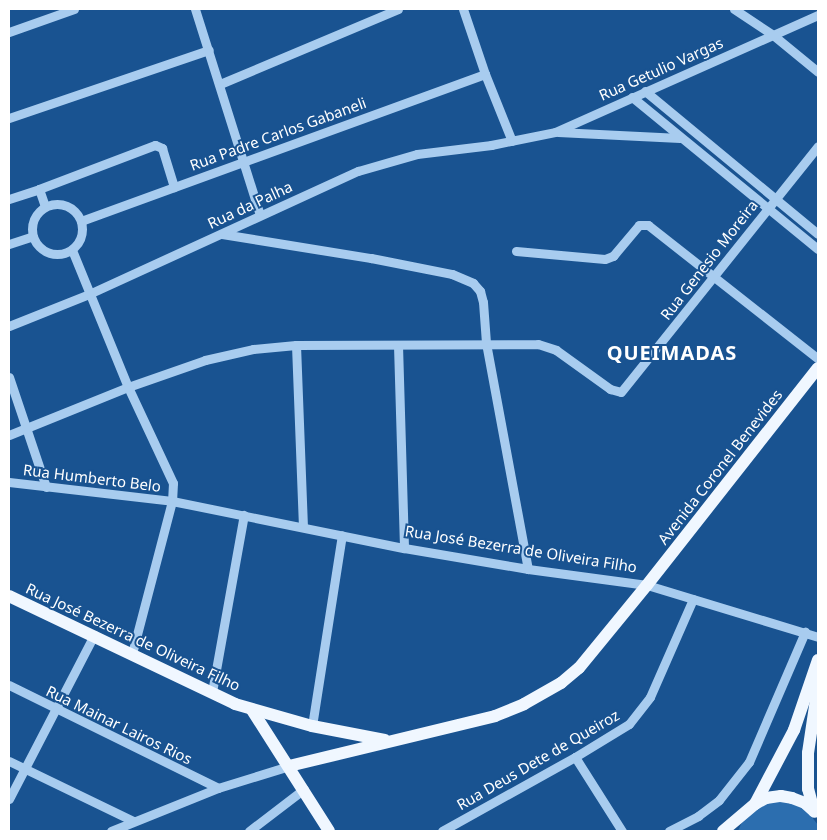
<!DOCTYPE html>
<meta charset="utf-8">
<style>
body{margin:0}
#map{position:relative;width:827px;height:840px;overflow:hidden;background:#195391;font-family:"Noto Sans",sans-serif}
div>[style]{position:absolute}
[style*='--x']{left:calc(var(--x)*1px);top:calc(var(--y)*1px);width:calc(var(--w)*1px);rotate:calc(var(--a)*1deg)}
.green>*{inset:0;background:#2c6eaf}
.minor>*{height:9px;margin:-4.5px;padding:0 4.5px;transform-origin:4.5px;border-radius:4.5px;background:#a8ccef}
.minor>.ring{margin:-4.5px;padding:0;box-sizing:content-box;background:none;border:9px solid #a8ccef;border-radius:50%}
.major>*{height:12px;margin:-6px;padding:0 6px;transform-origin:6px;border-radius:6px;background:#f0f7ff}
span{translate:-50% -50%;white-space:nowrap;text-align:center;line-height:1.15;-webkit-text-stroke:4px #195391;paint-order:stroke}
.street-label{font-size:15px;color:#fff}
.district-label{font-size:20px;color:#fff;font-weight:700;letter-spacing:1px}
.frame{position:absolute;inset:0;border:10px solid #fff;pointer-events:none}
</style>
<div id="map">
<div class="green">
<i style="clip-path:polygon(777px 801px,794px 803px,808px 812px,818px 825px,818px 831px,738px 831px,742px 822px,761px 805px)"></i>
</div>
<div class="minor">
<i style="--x:195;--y:9;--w:216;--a:72.5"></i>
<i style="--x:463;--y:9;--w:69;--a:71.3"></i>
<i style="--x:485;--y:74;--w:72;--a:68.1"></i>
<i style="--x:734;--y:9;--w:47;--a:33.7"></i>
<i style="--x:773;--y:35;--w:58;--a:39.4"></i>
<i style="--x:9;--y:32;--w:69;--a:-19.5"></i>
<i style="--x:220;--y:84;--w:193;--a:-22.8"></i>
<i style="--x:645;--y:91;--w:224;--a:39.6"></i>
<i style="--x:632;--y:97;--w:240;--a:39.3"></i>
<i style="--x:9;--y:118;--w:211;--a:-18.8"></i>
<i style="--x:558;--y:132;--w:122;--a:2.8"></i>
<i style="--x:39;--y:189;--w:124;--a:-20.8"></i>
<i style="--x:155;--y:145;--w:8;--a:23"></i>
<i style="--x:162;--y:148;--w:41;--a:72.9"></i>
<i style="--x:9;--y:199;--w:32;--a:-18"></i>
<i style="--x:39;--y:189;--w:18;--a:71"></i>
<i class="ring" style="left:32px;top:204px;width:41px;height:41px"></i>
<i style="--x:81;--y:221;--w:430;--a:-20"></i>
<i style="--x:222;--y:234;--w:151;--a:9.2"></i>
<i style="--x:371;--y:258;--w:83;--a:11.2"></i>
<i style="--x:452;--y:274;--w:23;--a:23"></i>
<i style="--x:473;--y:283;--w:11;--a:49"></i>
<i style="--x:480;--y:291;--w:11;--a:75"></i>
<i style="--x:483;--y:302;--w:41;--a:85.8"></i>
<i style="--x:486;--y:343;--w:230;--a:79.5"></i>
<i style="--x:9;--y:244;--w:25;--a:-18"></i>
<i style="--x:72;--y:250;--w:148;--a:67.8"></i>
<i style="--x:128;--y:387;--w:106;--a:64.9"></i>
<i style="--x:173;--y:483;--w:18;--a:93"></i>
<i style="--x:172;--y:501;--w:158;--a:104.7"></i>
<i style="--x:516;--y:251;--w:89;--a:5.1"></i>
<i style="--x:605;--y:259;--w:9;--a:-21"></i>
<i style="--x:613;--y:256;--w:40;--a:-50"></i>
<i style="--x:639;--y:225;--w:9;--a:0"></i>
<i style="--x:648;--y:225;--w:216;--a:38.2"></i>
<i style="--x:9;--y:326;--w:86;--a:-21.8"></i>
<i style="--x:89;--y:294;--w:296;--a:-24.6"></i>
<i style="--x:358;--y:171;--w:61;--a:-16.1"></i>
<i style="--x:417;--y:154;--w:75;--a:-6.9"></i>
<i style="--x:491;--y:145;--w:65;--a:-11.5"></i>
<i style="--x:555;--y:132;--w:288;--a:-24"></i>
<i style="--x:296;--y:345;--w:182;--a:87.8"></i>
<i style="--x:398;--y:345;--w:203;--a:88.3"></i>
<i style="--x:9;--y:377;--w:116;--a:71.4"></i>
<i style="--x:9;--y:435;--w:128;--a:-22"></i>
<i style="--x:128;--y:387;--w:82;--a:-19.3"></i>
<i style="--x:205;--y:360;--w:49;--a:-12.9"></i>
<i style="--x:253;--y:349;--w:43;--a:-5.3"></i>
<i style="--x:296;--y:345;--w:242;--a:-0.2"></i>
<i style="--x:538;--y:344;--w:19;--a:18"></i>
<i style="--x:556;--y:350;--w:67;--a:35.8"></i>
<i style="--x:610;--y:389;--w:11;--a:15"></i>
<i style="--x:621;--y:392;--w:315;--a:-51.3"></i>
<i style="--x:9;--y:482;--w:164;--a:6.6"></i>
<i style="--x:172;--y:501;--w:237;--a:11.5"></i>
<i style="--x:404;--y:548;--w:126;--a:9.6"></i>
<i style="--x:528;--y:569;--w:120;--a:7.7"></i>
<i style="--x:647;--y:585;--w:179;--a:16.9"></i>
<i style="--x:9;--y:685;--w:233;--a:26.2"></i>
<i style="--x:212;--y:692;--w:180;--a:-79.8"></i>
<i style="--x:312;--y:726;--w:193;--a:-81.1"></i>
<i style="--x:575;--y:757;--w:88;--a:57.6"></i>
<i style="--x:9;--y:761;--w:138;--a:25.8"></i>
<i style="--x:9;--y:799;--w:185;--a:-62.6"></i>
<i style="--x:111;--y:831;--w:115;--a:-21.9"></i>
<i style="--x:218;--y:788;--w:74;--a:-17.2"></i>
<i style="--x:249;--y:831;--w:69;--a:-37.4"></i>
<i style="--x:442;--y:831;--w:152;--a:-29.1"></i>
<i style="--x:575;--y:757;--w:63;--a:-31.4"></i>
<i style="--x:629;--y:724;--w:34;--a:-52"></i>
<i style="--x:650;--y:697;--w:107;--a:-66.3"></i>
<i style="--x:669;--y:831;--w:33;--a:-27"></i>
<i style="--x:698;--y:816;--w:26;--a:-37"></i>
<i style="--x:719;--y:800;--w:48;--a:-51.7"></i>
<i style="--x:749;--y:762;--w:142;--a:-66.7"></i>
</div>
<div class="major">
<i style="--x:9;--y:596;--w:250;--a:25.5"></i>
<i style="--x:235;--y:704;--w:80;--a:15.9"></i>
<i style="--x:312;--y:726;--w:74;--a:10.9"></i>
<i style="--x:252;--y:710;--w:143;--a:57.5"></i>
<i style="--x:289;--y:766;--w:212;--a:-13.6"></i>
<i style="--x:495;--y:716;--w:31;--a:-22"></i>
<i style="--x:524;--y:704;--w:43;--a:-29.6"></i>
<i style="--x:561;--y:683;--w:23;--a:-40"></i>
<i style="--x:579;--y:668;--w:107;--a:-50.7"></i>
<i style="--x:647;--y:585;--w:276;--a:-51.8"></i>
<i style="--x:755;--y:804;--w:84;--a:-62.2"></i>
<i style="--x:794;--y:730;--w:74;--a:-71.1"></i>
<i style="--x:814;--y:811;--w:23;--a:-105"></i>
<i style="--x:808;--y:789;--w:36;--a:-90"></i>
<i style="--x:808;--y:753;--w:68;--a:-81.5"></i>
<i style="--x:723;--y:831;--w:42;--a:-40.2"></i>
<i style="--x:755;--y:804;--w:13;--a:-29"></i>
<i style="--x:766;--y:798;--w:15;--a:-8"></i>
<i style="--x:781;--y:796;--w:11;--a:10"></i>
<i style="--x:792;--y:798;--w:14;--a:21"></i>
<i style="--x:805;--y:803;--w:13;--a:42"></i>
</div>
<div class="street-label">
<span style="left:661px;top:69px;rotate:-24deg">Rua Getulio Vargas</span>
<span style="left:278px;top:134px;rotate:-20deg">Rua Padre Carlos Gabaneli</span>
<span style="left:250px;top:205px;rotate:-25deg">Rua da Palha</span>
<span style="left:709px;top:260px;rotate:-52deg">Rua Genesio Moreira</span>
<span style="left:720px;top:467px;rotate:-52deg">Avenida Coronel Benevides</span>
<span style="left:92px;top:478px;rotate:7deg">Rua Humberto Belo</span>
<span style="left:521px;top:549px;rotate:9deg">Rua José Bezerra de Oliveira Filho</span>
<span style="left:133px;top:637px;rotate:25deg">Rua José Bezerra de Oliveira Filho</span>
<span style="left:119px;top:725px;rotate:26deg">Rua Mainar Lairos Rios</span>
<span style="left:538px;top:760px;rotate:-30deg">Rua Deus Dete de Queiroz</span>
</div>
<div class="district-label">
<span style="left:672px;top:352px">QUEIMADAS</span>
</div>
<div class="frame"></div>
</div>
